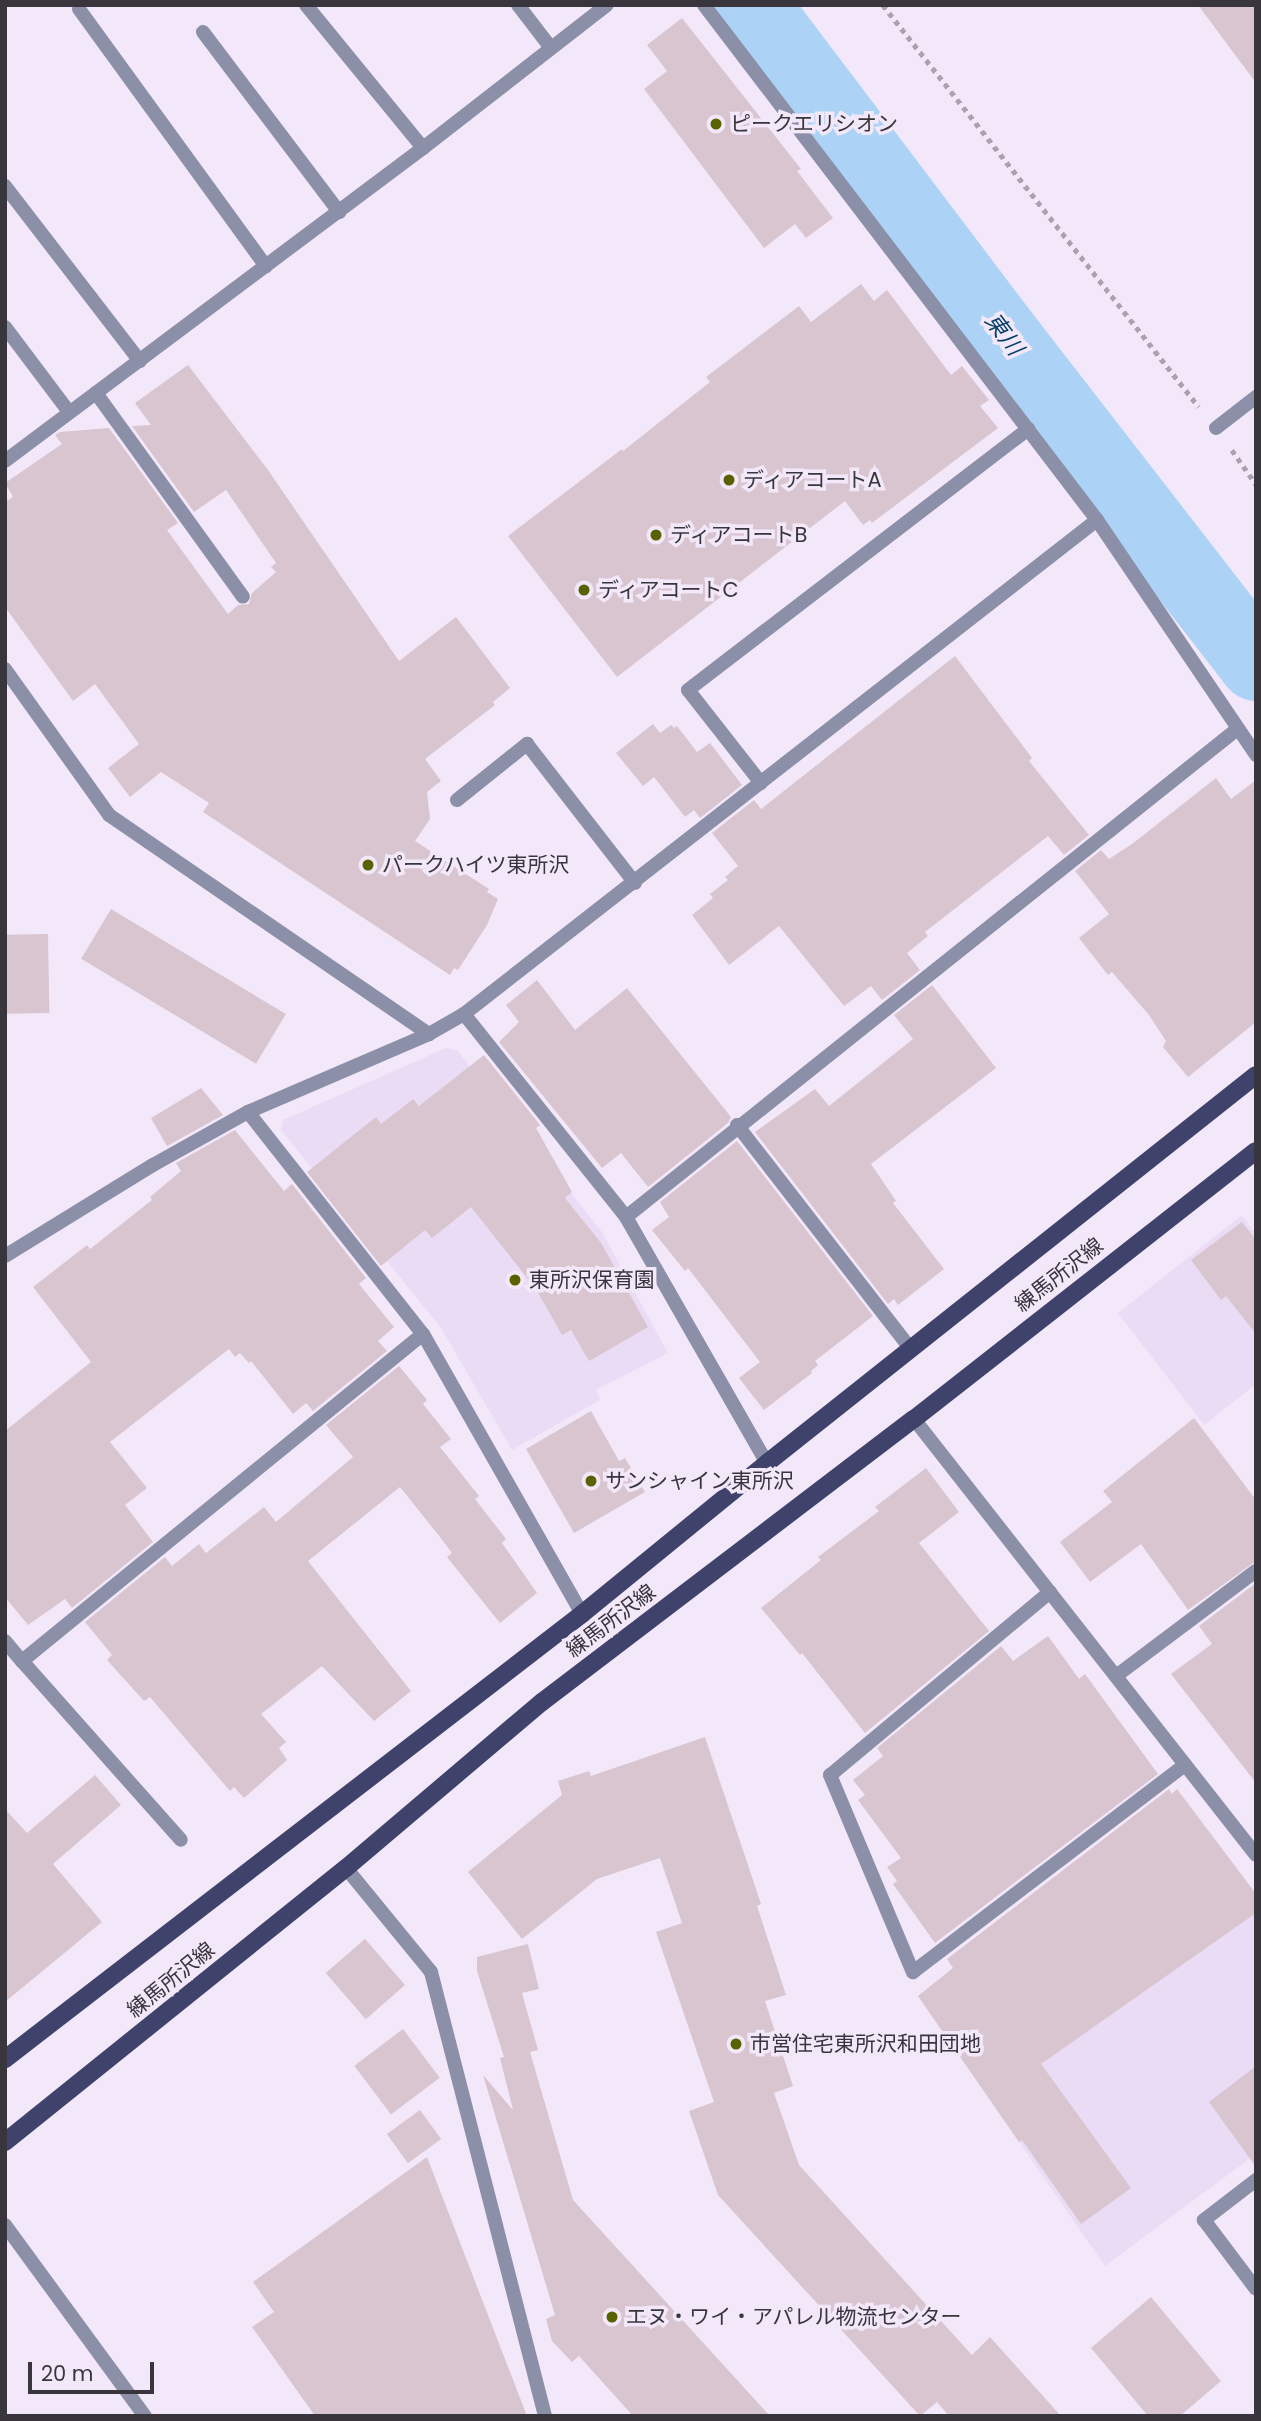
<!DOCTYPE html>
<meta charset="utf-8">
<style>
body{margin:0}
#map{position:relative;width:1261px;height:2421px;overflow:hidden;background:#f3e8fa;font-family:Poppins,"Noto Sans JP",sans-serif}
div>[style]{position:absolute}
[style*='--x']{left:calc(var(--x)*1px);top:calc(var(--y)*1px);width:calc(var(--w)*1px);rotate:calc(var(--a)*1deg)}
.built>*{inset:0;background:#eadcf4}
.river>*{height:75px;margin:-37.5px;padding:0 37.5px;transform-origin:37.5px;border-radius:37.5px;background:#acd3f6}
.building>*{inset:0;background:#d9c5cf;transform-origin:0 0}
.path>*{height:4.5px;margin-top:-2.25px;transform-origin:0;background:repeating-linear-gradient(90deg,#aaa2af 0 5px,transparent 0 10px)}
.service>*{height:14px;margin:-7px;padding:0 7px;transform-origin:7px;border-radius:7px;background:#8b8fa7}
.minor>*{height:14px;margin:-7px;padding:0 7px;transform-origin:7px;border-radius:7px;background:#8b8fa7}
.tertiary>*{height:14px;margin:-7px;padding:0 7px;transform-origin:7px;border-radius:7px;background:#8b8fa7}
.primary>*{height:18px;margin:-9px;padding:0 9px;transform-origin:9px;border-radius:9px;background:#3f436c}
.dots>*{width:19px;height:19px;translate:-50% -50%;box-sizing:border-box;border:4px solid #f3e8fa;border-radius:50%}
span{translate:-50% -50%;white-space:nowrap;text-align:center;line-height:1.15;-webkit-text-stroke:7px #f3e8fa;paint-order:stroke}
.poi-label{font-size:21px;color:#39353c}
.left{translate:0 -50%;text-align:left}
.street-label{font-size:21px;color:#39353c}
.water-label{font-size:23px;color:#054067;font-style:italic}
.frame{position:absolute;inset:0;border:7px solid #39353c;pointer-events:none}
.scale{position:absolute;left:28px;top:2362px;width:126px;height:32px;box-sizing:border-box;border:4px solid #39353c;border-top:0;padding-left:9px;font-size:21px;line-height:24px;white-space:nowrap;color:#39353c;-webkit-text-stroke:5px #f3e8fa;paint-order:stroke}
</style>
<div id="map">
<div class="built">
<i style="clip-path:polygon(446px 1048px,457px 1050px,602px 1232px,668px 1353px,596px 1390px,600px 1400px,512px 1450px,441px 1328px,281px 1130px,283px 1120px)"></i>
<i style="clip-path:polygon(1242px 1215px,1256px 1234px,1256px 1384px,1204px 1425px,1118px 1313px)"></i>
<i style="clip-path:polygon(1177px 1789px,1256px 1895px,1256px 2154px,1105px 2266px,918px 1996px)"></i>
</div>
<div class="river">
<i style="--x:752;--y:5;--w:411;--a:52.9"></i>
<i style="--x:1000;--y:333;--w:418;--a:52.2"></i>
</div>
<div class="building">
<i style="clip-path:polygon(1198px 5px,1256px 5px,1256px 83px)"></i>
<i style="clip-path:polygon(682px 18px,801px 169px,797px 171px,833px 218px,806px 238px,795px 224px,764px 248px,644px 89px,667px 71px,647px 45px)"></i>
<i style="clip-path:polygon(861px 284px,874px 301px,887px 290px,951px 375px,962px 366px,989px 400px,980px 406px,998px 428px,872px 523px,870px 520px,863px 525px,845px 501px,617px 677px,508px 536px,622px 449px,623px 451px,710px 382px,706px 377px,799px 306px,811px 322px)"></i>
<i style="clip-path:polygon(188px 365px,268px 470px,399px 661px,456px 617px,510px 688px,493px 702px,495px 705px,425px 759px,441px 781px,427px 792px,430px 819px,415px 841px,489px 889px,487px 892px,498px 899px,487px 925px,458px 970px,454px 968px,450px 975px,203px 812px,209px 803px,161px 772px,130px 797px,108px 768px,139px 744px,95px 684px,73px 701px,5px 607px,5px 502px,13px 497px,5px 483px,62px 444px,55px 435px,60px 432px,109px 428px,178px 523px,167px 530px,228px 614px,238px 605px,249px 604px,252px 593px,276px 572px,271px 567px,276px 563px,226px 490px,194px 512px,132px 426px,151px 425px,135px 403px)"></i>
<i style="clip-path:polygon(955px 656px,1032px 758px,1029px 761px,1089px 835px,1064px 855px,1048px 836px,925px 932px,928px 936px,907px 953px,920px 970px,882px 1000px,871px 986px,844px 1006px,779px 926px,729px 965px,692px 915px,713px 898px,710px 894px,728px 880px,725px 877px,738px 866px,712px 833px,754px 800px,761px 809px)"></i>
<i style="clip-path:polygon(653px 724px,660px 733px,671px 725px,674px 728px,677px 726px,697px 752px,710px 743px,742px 785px,700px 818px,694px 810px,685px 817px,654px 777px,643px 786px,616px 753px)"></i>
<i style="clip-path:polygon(1216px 778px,1231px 799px,1256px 780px,1256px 1022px,1188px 1077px,1163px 1047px,1166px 1041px,1149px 1015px,1112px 972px,1108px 975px,1079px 938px,1109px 914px,1075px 871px,1101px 850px,1109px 859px,1132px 844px)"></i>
<i style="left:111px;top:909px;width:204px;height:58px;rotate:31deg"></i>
<i style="left:48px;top:934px;width:79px;height:43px;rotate:89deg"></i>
<i style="clip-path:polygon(537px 980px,575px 1030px,627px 988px,731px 1117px,728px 1123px,648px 1187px,621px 1153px,602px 1168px,499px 1042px,519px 1022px,506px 1005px)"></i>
<i style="clip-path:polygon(932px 985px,996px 1068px,871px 1164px,896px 1201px,893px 1203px,944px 1269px,898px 1305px,894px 1299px,888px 1304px,755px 1132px,815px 1089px,829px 1106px,913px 1039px,894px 1015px)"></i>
<i style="clip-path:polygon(484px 1055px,540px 1125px,536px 1128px,572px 1192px,565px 1198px,601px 1243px,648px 1327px,589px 1361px,571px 1330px,562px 1335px,536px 1289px,471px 1207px,432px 1238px,425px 1230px,381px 1266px,307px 1172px,376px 1117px,381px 1124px,413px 1099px,419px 1106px)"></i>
<i style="clip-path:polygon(201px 1088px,223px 1115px,167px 1146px,151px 1118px)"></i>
<i style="clip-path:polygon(235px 1130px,284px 1191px,292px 1184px,366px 1278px,359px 1284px,394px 1327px,378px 1341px,387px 1351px,313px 1411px,306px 1403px,293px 1414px,251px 1361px,249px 1363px,240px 1353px,235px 1357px,229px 1349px,110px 1442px,147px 1488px,125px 1505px,153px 1542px,72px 1608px,65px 1599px,28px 1625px,5px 1597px,5px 1431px,91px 1362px,33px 1287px,87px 1245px,90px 1249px,152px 1200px,150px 1197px,181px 1171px,176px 1163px)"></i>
<i style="clip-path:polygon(737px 1141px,873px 1316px,815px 1361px,818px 1365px,811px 1371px,812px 1373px,764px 1410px,739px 1378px,760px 1362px,688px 1268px,685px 1271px,652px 1230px,669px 1217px,660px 1202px)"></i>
<i style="clip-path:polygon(1242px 1222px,1256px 1240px,1256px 1334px,1226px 1296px,1221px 1300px,1191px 1260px)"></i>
<i style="clip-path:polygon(399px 1366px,427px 1400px,423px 1404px,451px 1439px,440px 1447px,479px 1496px,475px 1499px,506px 1539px,502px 1543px,537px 1593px,500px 1623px,447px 1557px,452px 1553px,440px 1537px,400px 1487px,308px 1561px,411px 1691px,374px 1721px,322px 1666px,261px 1714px,286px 1742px,279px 1748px,287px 1760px,244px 1798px,234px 1787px,230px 1791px,150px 1697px,144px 1701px,107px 1660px,112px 1655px,85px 1622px,165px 1557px,172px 1566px,199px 1544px,206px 1553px,264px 1507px,276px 1522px,353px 1457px,326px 1425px)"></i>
<i style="clip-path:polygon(591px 1411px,619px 1461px,625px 1458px,645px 1492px,574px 1533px,526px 1449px)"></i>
<i style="clip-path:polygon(1194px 1418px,1256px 1500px,1256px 1561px,1188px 1610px,1141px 1544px,1090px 1582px,1060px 1542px,1112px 1502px,1103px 1491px)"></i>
<i style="clip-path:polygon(926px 1468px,959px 1512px,919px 1543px,989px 1631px,865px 1733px,802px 1653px,800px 1655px,761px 1608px,821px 1560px,818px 1557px,879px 1511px,875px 1507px)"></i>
<i style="clip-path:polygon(1256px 1583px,1256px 1783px,1171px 1674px,1212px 1644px,1199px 1626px)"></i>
<i style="clip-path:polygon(1048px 1636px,1079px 1679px,1085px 1674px,1158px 1774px,935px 1943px,893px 1884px,897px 1881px,887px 1867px,901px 1858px,858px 1800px,865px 1795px,853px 1780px,883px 1756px,877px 1748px,1001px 1646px,1013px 1661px)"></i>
<i style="clip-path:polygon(705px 1737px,761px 1904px,757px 1906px,786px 1995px,765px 2001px,793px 2086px,774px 2093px,799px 2165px,972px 2355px,990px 2337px,1061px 2416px,949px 2416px,937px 2402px,920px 2416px,718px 2195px,689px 2111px,714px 2102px,656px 1932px,682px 1923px,660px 1858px,597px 1879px,522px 1939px,468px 1872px,562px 1795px,558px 1781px,589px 1771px,591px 1776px)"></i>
<i style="clip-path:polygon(95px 1775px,121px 1805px,53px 1864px,102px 1922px,5px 2002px,5px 1809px,27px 1833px)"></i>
<i style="clip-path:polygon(1169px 1789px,1172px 1794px,1177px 1789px,1256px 1894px,1256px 1913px,1041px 2064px,1131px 2188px,1081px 2224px,1022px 2140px,1019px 2142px,918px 1996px,953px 1968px,947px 1959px)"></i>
<i style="left:365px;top:1939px;width:61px;height:52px;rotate:49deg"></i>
<i style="clip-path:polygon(528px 1944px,539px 1989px,522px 1993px,538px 2050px,530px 2052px,573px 2200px,770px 2416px,633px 2416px,579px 2356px,572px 2362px,552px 2341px,546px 2319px,555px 2315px,483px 2075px,513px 2110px,500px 2058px,504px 2057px,477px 1971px,477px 1957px)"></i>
<i style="left:403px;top:2029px;width:61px;height:61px;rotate:53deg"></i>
<i style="clip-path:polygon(1256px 2066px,1256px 2167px,1209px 2102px)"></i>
<i style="left:420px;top:2110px;width:36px;height:41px;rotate:54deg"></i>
<i style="clip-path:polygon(427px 2157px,527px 2416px,315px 2416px,252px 2327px,274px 2312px,253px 2282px)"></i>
<i style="clip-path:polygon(1151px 2297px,1221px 2381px,1180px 2416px,1148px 2416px,1091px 2348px)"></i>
</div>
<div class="path">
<i style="--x:883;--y:5;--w:511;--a:51.83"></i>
<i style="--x:1232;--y:450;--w:42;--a:54.8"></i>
</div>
<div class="service">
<i style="--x:306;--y:5;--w:185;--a:50.7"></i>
<i style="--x:79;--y:9;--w:318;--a:54"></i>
<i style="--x:203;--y:32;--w:226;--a:52.9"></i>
<i style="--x:5;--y:186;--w:221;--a:52.4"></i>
<i style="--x:5;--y:327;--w:106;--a:53"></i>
<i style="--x:96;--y:393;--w:251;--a:54.2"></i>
<i style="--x:1216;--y:428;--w:51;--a:-37.8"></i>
<i style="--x:761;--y:783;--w:118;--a:-128.1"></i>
<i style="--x:688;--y:690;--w:429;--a:-37.5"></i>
<i style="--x:457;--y:800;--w:90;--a:-38.7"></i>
<i style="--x:527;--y:744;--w:176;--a:52.2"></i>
<i style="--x:22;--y:1661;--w:239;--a:48.4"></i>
</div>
<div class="minor">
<i style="--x:518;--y:5;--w:54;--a:52.5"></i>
<i style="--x:704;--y:5;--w:648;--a:52.65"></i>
<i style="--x:1097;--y:520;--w:284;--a:55.9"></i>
<i style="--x:5;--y:461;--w:522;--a:-36.83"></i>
<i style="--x:423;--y:148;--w:233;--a:-37.9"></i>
<i style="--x:5;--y:669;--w:179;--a:54.5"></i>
<i style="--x:109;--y:815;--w:388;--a:34.4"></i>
<i style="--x:464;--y:1014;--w:260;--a:51.4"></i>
<i style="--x:626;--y:1217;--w:284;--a:60.2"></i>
<i style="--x:248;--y:1112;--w:283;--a:51.8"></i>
<i style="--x:423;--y:1334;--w:322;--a:60.4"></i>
<i style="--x:737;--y:1125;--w:284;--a:52.2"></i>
<i style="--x:626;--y:1217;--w:781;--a:-38.6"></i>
<i style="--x:5;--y:1256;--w:174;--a:-31.6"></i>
<i style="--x:153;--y:1165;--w:109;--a:-29.2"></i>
<i style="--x:248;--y:1112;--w:197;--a:-23.3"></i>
<i style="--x:429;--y:1034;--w:40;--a:-29.7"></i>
<i style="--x:464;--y:1014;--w:803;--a:-37.97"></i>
<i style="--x:914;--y:1419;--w:554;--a:51.89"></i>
<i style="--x:1050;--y:1592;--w:286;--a:140.2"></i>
<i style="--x:830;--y:1775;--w:214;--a:67.2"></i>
<i style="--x:913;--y:1972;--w:342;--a:-37.3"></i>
<i style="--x:5;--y:1641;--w:26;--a:50"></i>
<i style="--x:22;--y:1661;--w:517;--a:-39.2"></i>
<i style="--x:1116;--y:1676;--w:175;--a:-36.9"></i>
<i style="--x:346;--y:1868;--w:134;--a:50.7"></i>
<i style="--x:431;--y:1972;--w:458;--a:75.6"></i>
<i style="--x:1256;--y:2180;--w:66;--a:142.4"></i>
<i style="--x:1204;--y:2220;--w:86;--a:53"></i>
</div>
<div class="tertiary">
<i style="--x:5;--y:2225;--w:237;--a:53.8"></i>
</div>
<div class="primary">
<i style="--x:5;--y:2059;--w:729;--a:-37.64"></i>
<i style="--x:582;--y:1614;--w:239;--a:-39.2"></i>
<i style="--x:767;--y:1463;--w:624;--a:-38.43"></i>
<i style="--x:5;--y:2142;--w:437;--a:-38.8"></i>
<i style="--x:346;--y:1868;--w:257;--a:-40.3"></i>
<i style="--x:542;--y:1702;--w:467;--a:-37.3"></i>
<i style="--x:914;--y:1419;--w:434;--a:-38.1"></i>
</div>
<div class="dots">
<i style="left:716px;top:124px;background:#596200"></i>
<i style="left:729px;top:480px;background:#596200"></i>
<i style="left:656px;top:535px;background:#596200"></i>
<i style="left:584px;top:590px;background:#596200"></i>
<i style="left:368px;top:865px;background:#596200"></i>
<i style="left:515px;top:1280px;background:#596200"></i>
<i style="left:591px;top:1481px;background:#596200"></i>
<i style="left:736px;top:2044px;background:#596200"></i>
<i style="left:612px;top:2317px;background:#596200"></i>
</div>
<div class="poi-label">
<span class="left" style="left:730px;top:124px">ピークエリシオン</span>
<span class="left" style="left:743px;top:480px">ディアコートA</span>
<span class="left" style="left:670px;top:535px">ディアコートB</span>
<span class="left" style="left:598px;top:590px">ディアコートC</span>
<span class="left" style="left:382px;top:865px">パークハイツ東所沢</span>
<span class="left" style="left:529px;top:1280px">東所沢保育園</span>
<span class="left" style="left:605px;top:1481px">サンシャイン東所沢</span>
<span class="left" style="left:750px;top:2044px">市営住宅東所沢和田団地</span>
<span class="left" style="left:626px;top:2317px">エヌ・ワイ・アパレル物流センター</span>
</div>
<div class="street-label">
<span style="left:1059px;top:1275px;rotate:-38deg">練馬所沢線</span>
<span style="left:611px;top:1621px;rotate:-37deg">練馬所沢線</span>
<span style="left:171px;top:1980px;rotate:-39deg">練馬所沢線</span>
</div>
<div class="water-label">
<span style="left:1004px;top:334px;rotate:53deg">東川</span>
</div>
<div class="frame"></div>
<div class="scale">20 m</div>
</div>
